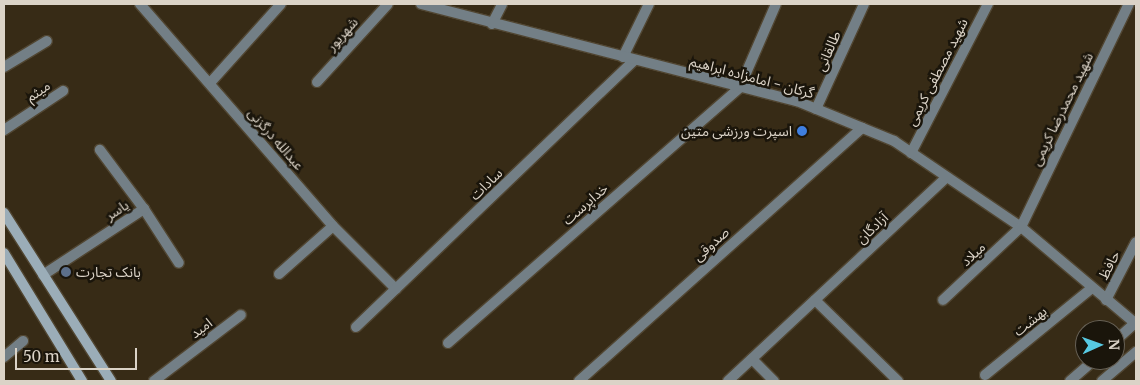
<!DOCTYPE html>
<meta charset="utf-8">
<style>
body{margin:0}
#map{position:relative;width:1140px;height:385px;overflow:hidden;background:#372b16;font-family:Merriweather,"Noto Sans Arabic",serif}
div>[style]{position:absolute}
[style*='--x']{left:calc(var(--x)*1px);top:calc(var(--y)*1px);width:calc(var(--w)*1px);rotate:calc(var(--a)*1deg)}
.roads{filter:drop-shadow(1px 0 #514632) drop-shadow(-1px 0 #514632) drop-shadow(0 1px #514632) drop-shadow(0 -1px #514632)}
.minor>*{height:10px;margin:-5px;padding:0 5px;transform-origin:5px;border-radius:5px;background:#737f86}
.tertiary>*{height:10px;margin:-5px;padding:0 5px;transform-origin:5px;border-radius:5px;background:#737f86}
.secondary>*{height:10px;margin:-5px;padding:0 5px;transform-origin:5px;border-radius:5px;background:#9badb8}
.dots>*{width:14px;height:14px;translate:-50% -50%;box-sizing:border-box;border:2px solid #1a150b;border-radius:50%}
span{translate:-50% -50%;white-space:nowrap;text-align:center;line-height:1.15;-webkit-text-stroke:5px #1a150b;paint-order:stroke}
.street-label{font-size:14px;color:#dbd3c7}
.poi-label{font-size:14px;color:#dbd3c7}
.right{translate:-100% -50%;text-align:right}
.left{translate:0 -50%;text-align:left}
.frame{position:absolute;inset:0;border:5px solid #dbd3c7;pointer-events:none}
.north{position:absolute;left:1075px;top:320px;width:50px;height:50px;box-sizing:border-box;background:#1a150b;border:1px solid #676156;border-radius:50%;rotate:88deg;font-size:14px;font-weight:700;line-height:20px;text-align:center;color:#dbd3c7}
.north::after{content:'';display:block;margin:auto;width:18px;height:22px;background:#57c9e2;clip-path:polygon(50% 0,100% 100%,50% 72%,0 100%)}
.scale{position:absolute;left:15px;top:348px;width:122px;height:22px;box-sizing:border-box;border:2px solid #dbd3c7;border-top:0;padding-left:6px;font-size:15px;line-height:18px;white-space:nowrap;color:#dbd3c7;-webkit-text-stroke:4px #1a150b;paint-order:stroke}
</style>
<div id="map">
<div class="roads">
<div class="minor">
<i style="--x:140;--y:4;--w:294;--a:49"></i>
<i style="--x:333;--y:226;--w:89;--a:45"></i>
<i style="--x:492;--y:24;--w:22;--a:-63"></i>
<i style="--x:623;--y:57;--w:59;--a:-63.9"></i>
<i style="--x:4;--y:67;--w:50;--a:-31.2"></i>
<i style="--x:317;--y:82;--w:105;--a:-47.7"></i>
<i style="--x:210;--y:83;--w:106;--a:-48.1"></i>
<i style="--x:816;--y:109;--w:115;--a:-65.4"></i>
<i style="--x:4;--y:130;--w:71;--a:-33.5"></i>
<i style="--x:911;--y:153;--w:168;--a:-62.7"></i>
<i style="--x:144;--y:209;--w:64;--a:57.1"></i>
<i style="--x:279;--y:274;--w:72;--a:-41.6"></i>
<i style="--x:43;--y:275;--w:121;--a:-33.2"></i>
<i style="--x:144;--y:209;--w:74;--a:-126.7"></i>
<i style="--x:815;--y:300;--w:116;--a:44.3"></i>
<i style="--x:943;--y:300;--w:107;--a:-43.1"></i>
<i style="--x:1021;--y:227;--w:248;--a:-64.2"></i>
<i style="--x:1106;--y:300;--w:65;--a:-62.7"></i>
<i style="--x:356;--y:327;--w:385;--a:-43.8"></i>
<i style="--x:1115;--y:341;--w:27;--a:-42"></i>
<i style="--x:448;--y:343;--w:388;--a:-41.2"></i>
<i style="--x:740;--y:87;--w:90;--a:-66.6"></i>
<i style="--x:4;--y:357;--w:25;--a:-40"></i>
<i style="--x:752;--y:359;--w:31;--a:45"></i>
<i style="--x:985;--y:375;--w:138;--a:-39.1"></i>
<i style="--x:154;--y:381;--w:109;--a:-37.2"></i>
<i style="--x:579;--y:381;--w:380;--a:-41.8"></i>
<i style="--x:728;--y:381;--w:299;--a:-43"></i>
<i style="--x:1070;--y:381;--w:32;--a:-41"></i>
<i style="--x:1102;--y:381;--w:45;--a:-40.5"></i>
</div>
<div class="tertiary">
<i style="--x:421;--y:4;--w:388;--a:14.5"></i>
<i style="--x:797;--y:101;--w:105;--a:22.4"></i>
<i style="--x:894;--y:141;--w:153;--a:34.1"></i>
<i style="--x:1021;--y:227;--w:150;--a:40.1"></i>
</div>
<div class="secondary">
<i style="--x:4;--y:213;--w:199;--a:57.5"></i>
<i style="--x:4;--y:253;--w:150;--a:58.6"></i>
</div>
</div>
<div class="dots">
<i style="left:802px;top:131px;background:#3f7fe0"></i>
<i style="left:66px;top:272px;background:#5c6f8a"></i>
</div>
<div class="street-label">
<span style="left:342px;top:34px;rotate:-48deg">شهریور</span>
<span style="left:828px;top:51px;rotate:-66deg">طالقانی</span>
<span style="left:937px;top:72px;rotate:-63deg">شهید مصطفی کریمی</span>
<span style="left:752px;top:77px;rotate:15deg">گرکان - امامزاده ابراهیم</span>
<span style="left:38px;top:91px;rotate:-34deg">میثم</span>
<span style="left:1062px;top:109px;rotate:-64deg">شهید محمدرضا کریمی</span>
<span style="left:276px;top:139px;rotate:49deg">عبدالله درگزنی</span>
<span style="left:486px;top:184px;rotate:-44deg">سادات</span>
<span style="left:585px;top:204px;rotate:-41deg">خداپرست</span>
<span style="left:117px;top:210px;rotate:-33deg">یاسر</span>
<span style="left:872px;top:228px;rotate:-43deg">آزادگان</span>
<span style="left:711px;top:244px;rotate:-42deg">صدوقی</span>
<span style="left:973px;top:254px;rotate:-43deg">میلاد</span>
<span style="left:1109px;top:265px;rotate:-63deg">حافظ</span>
<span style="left:1030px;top:321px;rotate:-39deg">بهشت</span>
<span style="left:201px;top:328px;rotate:-37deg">امید</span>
</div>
<div class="poi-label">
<span class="right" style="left:792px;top:131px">اسپرت ورزشی متین</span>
<span class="left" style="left:76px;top:272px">بانک تجارت</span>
</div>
<div class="frame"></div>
<div class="north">N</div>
<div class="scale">50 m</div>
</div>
